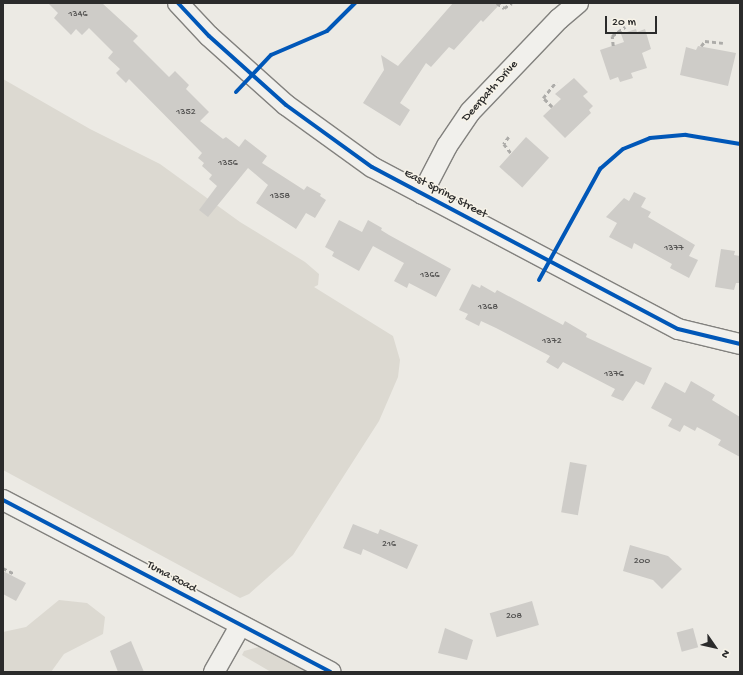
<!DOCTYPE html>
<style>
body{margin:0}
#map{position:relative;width:743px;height:675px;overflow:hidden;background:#eceae4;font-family:"Gochi Hand",sans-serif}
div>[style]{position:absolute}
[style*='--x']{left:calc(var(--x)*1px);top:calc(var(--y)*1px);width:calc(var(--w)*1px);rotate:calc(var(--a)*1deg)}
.green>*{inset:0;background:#dcd9d1}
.building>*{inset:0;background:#ceccc8;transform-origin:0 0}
.path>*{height:2.5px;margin-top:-1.25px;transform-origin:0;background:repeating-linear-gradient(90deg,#adaca9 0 4px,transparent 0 7px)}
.roads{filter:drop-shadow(1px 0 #82817e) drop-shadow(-1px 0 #82817e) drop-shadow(0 1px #82817e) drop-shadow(0 -1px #82817e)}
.minor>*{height:20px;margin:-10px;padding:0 10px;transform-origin:10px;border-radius:10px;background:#f1f0ec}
.cycleway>*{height:4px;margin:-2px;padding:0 2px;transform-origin:2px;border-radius:2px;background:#0057b8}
span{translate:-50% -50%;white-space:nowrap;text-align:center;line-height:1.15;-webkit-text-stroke:3px #f7f3e8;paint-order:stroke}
.number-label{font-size:10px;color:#545352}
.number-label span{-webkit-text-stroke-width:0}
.street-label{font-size:12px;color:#2b2b2b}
.frame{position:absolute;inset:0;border:4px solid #2b2b2b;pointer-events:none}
.north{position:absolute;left:695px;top:627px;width:40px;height:40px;-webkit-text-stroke:3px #f7f3e8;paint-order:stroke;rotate:124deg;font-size:11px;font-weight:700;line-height:16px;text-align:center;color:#2b2b2b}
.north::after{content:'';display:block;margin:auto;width:14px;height:18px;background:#2b2b2b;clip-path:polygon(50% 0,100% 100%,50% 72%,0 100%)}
.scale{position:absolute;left:605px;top:16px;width:52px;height:18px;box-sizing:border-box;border:2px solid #2b2b2b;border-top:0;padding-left:5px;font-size:12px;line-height:14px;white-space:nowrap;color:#2b2b2b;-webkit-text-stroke:3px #f7f3e8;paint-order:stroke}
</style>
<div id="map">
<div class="green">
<i style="clip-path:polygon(3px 79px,90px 129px,160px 164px,240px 222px,305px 262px,319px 274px,318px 285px,314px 287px,393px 336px,400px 360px,398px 377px,379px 421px,293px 555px,249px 594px,240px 598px,3px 470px)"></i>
<i style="clip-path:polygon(59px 600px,87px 603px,105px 617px,103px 634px,64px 654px,51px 672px,3px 672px,3px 632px,26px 627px)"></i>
<i style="clip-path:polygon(262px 646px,319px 672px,271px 672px,242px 655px,244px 651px)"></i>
</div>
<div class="building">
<i style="clip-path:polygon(48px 3px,102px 3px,138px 36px,133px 41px,169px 77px,175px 71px,189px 85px,186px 89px,209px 112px,200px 121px,223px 139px,226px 137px,239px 147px,245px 139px,267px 156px,262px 163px,304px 190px,307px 186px,321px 194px,320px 196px,326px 200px,315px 218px,306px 213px,296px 229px,256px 203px,268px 185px,248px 168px,208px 217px,199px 210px,217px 186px,209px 179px,212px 175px,202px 166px,204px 163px,198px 158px,202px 153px,129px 79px,126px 83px,116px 73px,120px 69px,108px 58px,113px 52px,89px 28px,82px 35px,76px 29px,71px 35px,54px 18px,58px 13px)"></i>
<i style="clip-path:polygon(453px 3px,501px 3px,483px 22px,481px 20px,454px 50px,449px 47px,431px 67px,426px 63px,400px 103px,410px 110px,400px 126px,363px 103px,384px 70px,381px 55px,398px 66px)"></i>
<i style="clip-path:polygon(636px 29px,637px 32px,645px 29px,651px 49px,642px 53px,647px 68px,631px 73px,633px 78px,620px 82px,618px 77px,610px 80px,600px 50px,624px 42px,621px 34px)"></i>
<i style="clip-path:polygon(698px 46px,736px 53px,728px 86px,680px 75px,686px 47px,696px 50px)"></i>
<i style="clip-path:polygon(574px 78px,588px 92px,583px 96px,593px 106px,589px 110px,591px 113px,565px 138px,543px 116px,561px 99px,555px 94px)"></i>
<i style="left:526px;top:137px;width:31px;height:40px;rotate:42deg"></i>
<i style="clip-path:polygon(634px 192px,646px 198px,641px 207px,651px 212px,648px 217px,695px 245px,689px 256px,698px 260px,689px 278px,670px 268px,672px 264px,634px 243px,632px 249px,609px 237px,617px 223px,606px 217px,624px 198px,629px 201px)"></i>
<i style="clip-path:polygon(339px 220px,362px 232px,368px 220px,382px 228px,381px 230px,389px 235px,451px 269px,436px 297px,409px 283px,407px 288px,394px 281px,404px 263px,373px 246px,359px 271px,332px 256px,334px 252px,325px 247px)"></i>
<i style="clip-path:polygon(721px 249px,735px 251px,734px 255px,740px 256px,740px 283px,736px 283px,734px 290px,715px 287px)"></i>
<i style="clip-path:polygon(472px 284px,480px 288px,481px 285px,495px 293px,497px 290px,563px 325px,565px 321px,587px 334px,586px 337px,652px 368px,644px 385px,636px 381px,623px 401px,611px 396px,615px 389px,563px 362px,558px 369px,546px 362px,550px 356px,496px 328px,481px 321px,479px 326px,465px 319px,468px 314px,459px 310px)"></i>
<i style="clip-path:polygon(691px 381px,715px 395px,712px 400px,740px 417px,740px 457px,718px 445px,721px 440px,697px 427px,695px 431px,684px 425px,680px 432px,668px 426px,672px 419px,651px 408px,665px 382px,685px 393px)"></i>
<i style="left:570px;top:462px;width:17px;height:51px;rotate:10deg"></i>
<i style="clip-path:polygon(353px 524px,378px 534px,380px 529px,418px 545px,407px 569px,363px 549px,361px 555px,343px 548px)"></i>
<i style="clip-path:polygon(630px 545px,668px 556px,682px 569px,662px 589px,653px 580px,623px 571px)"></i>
<i style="clip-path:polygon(3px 571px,26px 583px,16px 601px,3px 594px)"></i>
<i style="left:532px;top:601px;width:25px;height:44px;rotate:74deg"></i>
<i style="clip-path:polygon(445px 628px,473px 640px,467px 660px,438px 653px)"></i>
<i style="left:693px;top:628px;width:20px;height:17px;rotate:75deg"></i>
<i style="clip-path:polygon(131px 641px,144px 672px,118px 672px,110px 651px)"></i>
</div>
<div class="path">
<i style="--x:497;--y:3;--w:9;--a:36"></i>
<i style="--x:504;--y:8;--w:9;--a:-32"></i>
<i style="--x:613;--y:46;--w:10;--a:-96"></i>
<i style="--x:612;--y:36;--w:16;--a:-35"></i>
<i style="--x:701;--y:46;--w:6;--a:-51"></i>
<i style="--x:705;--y:41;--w:18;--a:6"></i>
<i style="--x:552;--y:107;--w:13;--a:-135"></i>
<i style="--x:543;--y:98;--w:21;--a:-51"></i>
<i style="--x:509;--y:137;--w:9;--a:126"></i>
<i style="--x:504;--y:144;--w:11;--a:52"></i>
<i style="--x:3;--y:568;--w:13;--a:27"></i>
</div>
<div class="roads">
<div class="minor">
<i style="--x:178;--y:3;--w:45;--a:46.8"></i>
<i style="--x:209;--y:36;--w:103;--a:41.9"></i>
<i style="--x:286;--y:105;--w:106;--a:35.8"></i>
<i style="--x:372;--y:167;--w:346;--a:27.9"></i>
<i style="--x:678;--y:329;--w:64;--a:13.6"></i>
<i style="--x:422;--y:194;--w:54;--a:-62.5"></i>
<i style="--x:447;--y:146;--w:41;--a:-55.9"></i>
<i style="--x:470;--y:112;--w:129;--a:-46.3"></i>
<i style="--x:559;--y:19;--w:25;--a:-40"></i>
<i style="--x:3;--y:500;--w:370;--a:27.7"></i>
<i style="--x:214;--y:672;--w:53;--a:-60.5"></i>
</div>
</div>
<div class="cycleway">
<i style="--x:178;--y:3;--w:45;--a:46.8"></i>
<i style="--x:209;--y:36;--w:103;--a:41.9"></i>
<i style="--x:286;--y:105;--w:106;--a:35.8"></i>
<i style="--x:372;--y:167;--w:346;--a:27.9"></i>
<i style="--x:678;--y:329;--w:64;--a:13.6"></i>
<i style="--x:236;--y:92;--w:51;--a:-46.6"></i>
<i style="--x:271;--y:55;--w:61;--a:-23.2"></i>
<i style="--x:327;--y:31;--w:40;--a:-45"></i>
<i style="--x:539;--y:280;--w:127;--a:-61.2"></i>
<i style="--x:600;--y:169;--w:30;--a:-41"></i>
<i style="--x:623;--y:149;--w:29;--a:-22"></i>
<i style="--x:650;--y:138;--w:36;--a:-5"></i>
<i style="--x:686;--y:135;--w:55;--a:9.5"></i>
<i style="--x:3;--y:500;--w:370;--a:27.7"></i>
</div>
<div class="number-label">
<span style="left:78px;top:15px">1346</span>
<span style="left:186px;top:113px">1352</span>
<span style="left:228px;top:164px">1356</span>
<span style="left:280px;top:197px">1358</span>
<span style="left:674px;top:249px">1377</span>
<span style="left:430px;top:276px">1366</span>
<span style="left:488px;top:308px">1368</span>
<span style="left:552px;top:342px">1372</span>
<span style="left:614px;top:375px">1376</span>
<span style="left:389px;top:545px">216</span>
<span style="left:642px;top:562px">200</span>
<span style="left:514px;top:617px">208</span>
</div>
<div class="street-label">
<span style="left:491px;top:92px;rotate:-48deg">Deerpath Drive</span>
<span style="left:445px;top:195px;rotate:28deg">East Spring Street</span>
<span style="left:171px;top:578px;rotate:28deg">Tuma Road</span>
</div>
<div class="frame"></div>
<div class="north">N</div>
<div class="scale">20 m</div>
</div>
